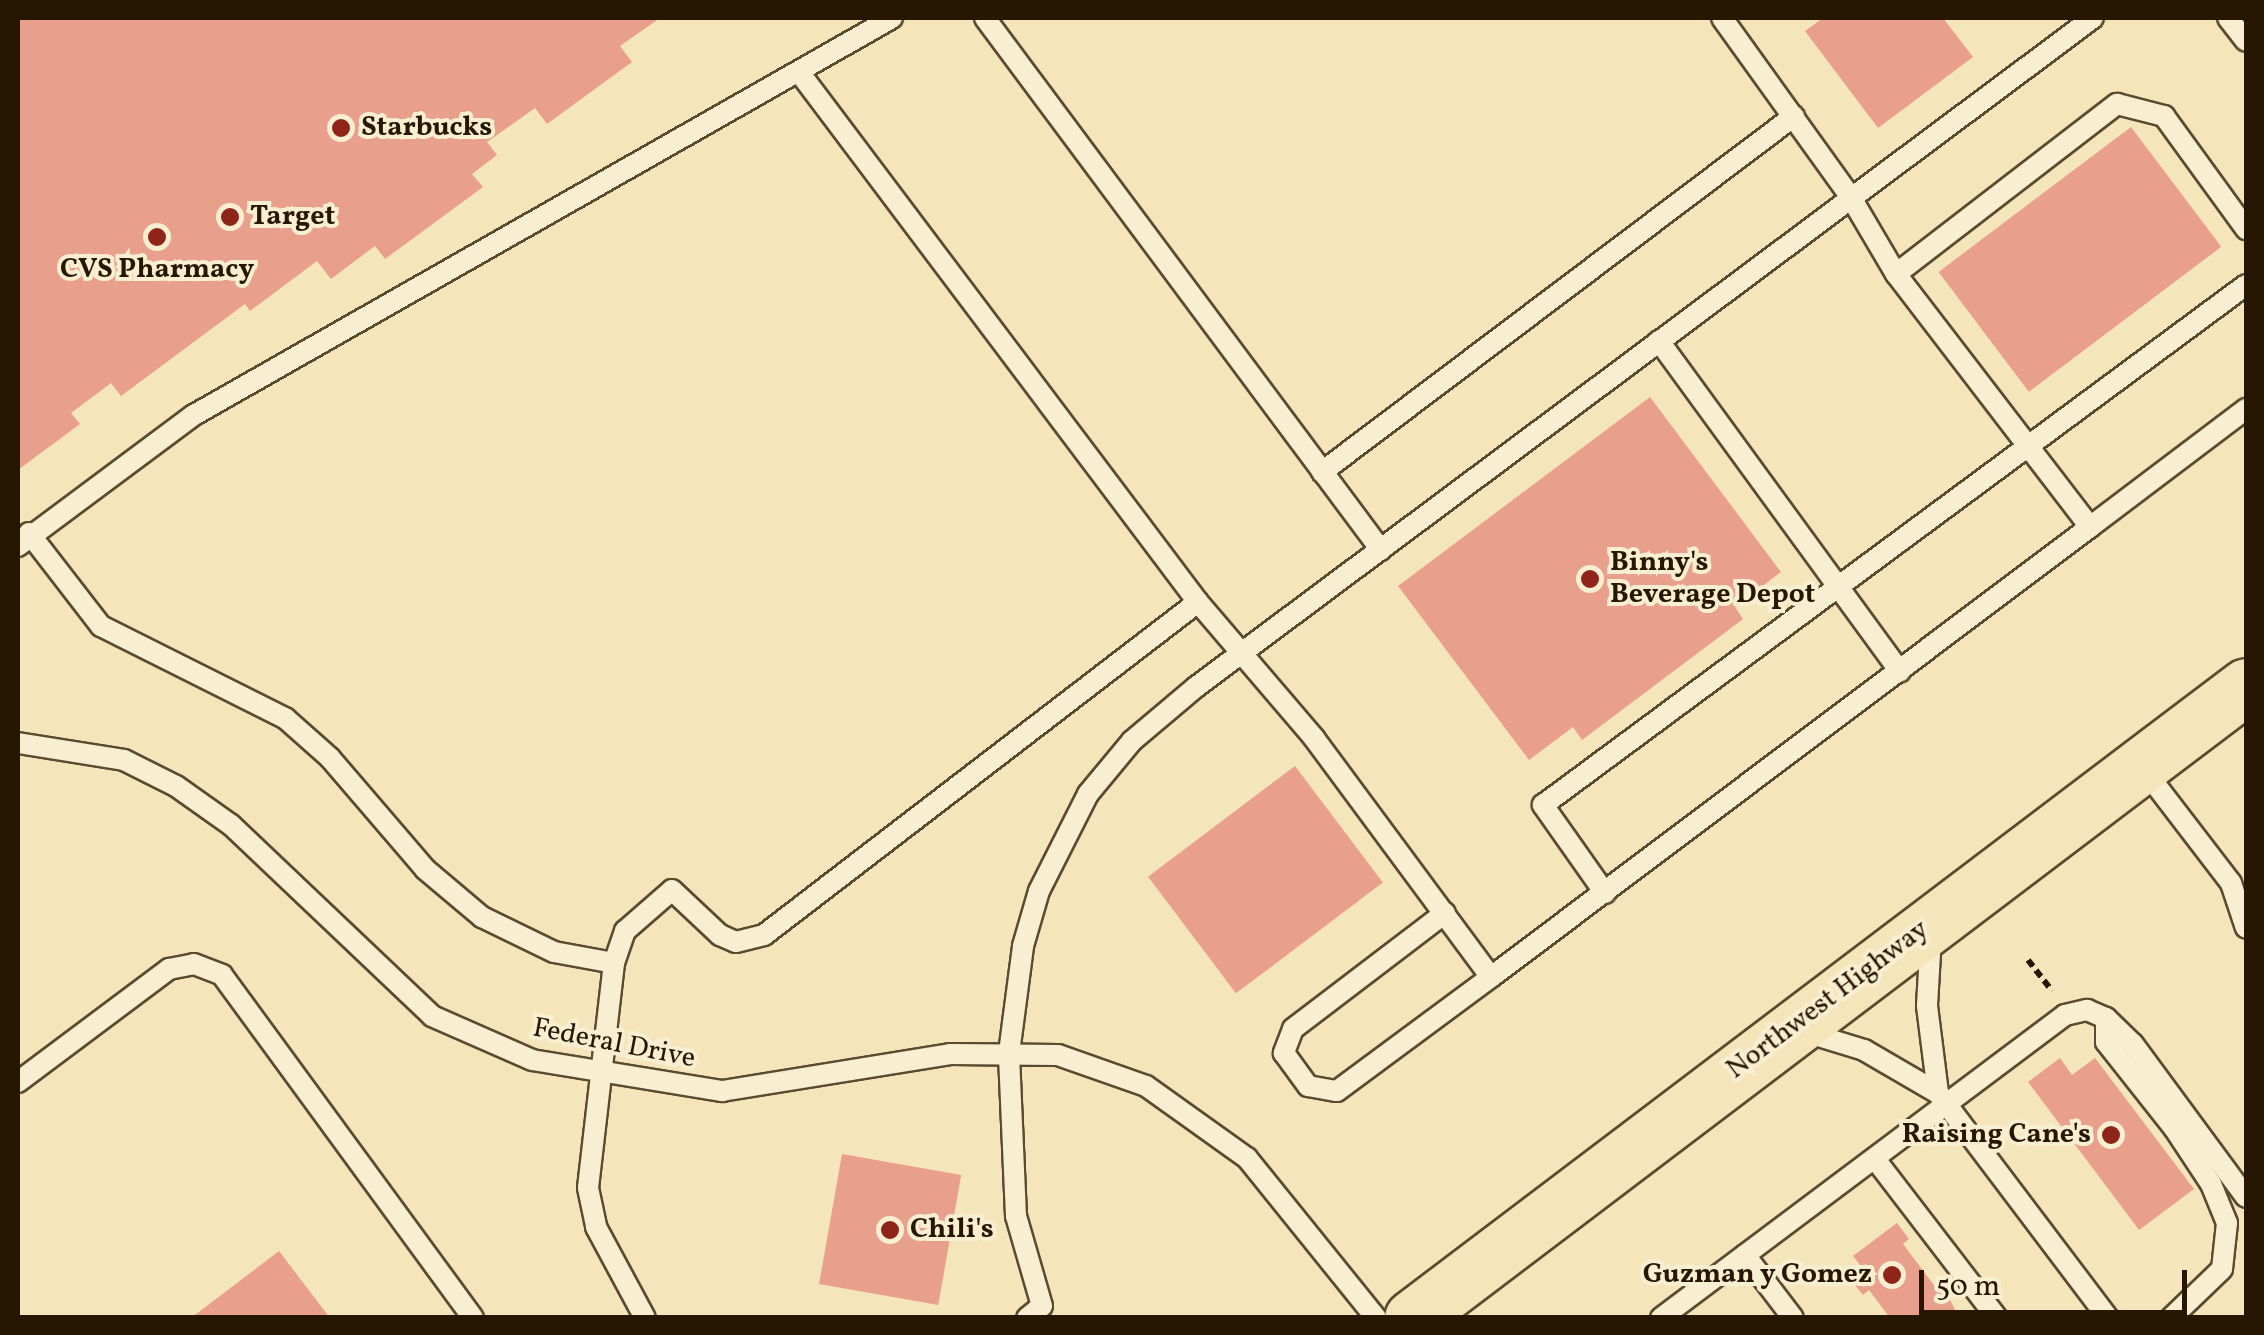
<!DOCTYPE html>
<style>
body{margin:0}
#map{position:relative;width:2264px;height:1335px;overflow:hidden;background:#f5e5ba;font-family:Vollkorn,serif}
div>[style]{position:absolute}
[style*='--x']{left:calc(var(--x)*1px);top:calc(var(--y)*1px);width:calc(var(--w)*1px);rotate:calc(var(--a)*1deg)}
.building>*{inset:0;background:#e8a08c;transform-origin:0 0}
.path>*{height:6px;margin-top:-3px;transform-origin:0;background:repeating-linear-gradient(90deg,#271602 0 8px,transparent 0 13px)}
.roads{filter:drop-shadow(2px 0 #5a4a30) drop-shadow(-2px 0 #5a4a30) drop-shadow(0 2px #5a4a30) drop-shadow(0 -2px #5a4a30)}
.lane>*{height:20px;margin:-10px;padding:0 10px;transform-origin:10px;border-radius:10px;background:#f8eed2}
.primary>*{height:55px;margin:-27.5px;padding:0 27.5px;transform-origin:27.5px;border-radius:27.5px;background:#f5e5ba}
.dots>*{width:28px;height:28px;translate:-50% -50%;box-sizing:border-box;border:5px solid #f8eed2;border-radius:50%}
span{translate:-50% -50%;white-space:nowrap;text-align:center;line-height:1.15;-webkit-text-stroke:8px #f8eed2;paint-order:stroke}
.poi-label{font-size:28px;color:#271602;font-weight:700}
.left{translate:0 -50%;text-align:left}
.right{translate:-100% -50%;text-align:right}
.street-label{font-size:28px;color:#271602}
.frame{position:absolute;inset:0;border:20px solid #271602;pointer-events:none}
.scale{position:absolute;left:1919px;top:1270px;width:268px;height:45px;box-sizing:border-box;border:5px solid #271602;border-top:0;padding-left:12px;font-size:30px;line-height:35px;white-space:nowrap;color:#271602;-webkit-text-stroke:8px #f8eed2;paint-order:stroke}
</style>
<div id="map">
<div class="building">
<i style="clip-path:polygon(18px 18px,660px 18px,620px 46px,632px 62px,547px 124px,535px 108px,487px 142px,497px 155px,472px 174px,483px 187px,385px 259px,375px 246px,331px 279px,317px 261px,250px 311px,245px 304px,121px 396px,111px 383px,71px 413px,80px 424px,18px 470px)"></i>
<i style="clip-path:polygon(1823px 18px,1943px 18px,1973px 57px,1878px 128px,1805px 31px)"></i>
<i style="left:2131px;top:127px;width:150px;height:241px;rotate:53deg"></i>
<i style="clip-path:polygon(1650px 397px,1781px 572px,1735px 607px,1743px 619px,1582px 740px,1573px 727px,1529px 760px,1398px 586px)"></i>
<i style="left:1295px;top:766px;width:146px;height:184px;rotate:53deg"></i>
<i style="clip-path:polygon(2060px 1058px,2072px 1075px,2095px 1058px,2194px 1189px,2139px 1230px,2028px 1082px)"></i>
<i style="left:842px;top:1154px;width:121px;height:132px;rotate:10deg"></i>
<i style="clip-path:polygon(1897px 1223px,1909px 1239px,1903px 1244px,1936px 1288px,1942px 1283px,1959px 1318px,1890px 1318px,1869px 1290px,1863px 1295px,1851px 1280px,1864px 1270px,1853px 1256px)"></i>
<i style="clip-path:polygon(279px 1251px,330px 1318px,191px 1318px)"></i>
</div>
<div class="path">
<i style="--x:2028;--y:960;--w:39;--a:52"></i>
</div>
<div class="roads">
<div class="lane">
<i style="--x:985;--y:18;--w:663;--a:53.34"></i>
<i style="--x:1722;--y:18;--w:219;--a:54.3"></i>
<i style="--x:1850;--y:196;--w:91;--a:59.5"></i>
<i style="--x:1896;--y:274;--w:319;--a:52.5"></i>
<i style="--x:2090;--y:527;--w:196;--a:-37.1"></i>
<i style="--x:2228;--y:18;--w:29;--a:52"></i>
<i style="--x:799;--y:72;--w:663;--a:53.03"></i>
<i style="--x:1896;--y:274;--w:279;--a:-37.6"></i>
<i style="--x:2117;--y:104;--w:49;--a:14.3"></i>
<i style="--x:2164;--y:116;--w:140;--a:54"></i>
<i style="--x:1659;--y:341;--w:409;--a:53.9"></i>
<i style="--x:1322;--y:472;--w:591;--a:-37.02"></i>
<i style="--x:29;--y:533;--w:118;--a:52.3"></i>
<i style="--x:101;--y:626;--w:206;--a:26.6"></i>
<i style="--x:285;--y:718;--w:60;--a:41.6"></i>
<i style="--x:330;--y:758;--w:146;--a:49.4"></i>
<i style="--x:425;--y:869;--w:75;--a:40.1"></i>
<i style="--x:482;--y:917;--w:80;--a:25.9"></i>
<i style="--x:554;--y:952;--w:61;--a:10.4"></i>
<i style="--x:614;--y:963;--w:226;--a:96.6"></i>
<i style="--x:588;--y:1188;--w:40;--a:78"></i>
<i style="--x:596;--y:1227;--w:103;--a:61.7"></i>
<i style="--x:18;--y:546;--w:219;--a:-36.7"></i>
<i style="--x:194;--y:415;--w:803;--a:-29.63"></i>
<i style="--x:18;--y:743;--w:107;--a:9.1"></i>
<i style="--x:124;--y:760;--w:58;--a:26.6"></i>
<i style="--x:176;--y:786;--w:67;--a:35.3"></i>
<i style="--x:231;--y:825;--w:277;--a:43.5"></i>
<i style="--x:432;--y:1016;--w:109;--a:23.7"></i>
<i style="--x:532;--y:1060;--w:193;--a:9.3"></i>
<i style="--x:722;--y:1091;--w:231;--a:-9.2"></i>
<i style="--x:950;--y:1054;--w:108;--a:0.5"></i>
<i style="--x:1058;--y:1055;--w:93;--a:19.4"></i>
<i style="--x:1146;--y:1086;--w:124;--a:35.5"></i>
<i style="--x:1247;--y:1158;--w:206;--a:51.1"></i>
<i style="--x:2142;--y:767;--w:146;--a:52.5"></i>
<i style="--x:2231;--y:883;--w:47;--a:71.6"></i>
<i style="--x:1605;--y:893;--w:108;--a:-125.2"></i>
<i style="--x:1543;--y:805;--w:874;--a:-36.49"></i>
<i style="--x:1445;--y:913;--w:191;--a:142.7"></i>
<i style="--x:1293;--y:1029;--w:26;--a:111"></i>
<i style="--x:1284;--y:1053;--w:41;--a:54"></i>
<i style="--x:1308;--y:1086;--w:29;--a:10"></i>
<i style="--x:1337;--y:1091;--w:192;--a:-36.5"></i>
<i style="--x:1931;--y:936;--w:70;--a:93.3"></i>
<i style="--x:1927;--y:1006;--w:88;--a:82.8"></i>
<i style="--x:614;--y:963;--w:34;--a:-71"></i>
<i style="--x:625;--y:931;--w:62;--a:-41.1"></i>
<i style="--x:672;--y:890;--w:66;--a:43.2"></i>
<i style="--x:720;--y:935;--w:17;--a:24"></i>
<i style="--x:736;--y:942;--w:29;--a:-14"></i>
<i style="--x:764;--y:935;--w:547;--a:-37.5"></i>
<i style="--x:1198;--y:602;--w:179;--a:49.5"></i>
<i style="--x:1314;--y:738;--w:297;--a:53.5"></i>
<i style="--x:1491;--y:977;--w:749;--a:-36.92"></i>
<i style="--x:2106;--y:1018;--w:24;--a:90"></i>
<i style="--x:2106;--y:1042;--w:110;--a:51.7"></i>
<i style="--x:2174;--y:1128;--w:67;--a:56.5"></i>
<i style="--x:2211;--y:1184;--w:42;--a:67.7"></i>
<i style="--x:2227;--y:1223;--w:46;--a:96.2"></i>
<i style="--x:2222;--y:1269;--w:71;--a:136.1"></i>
<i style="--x:1802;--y:1031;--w:65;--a:17"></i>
<i style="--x:1864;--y:1050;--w:86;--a:30.2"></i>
<i style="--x:1938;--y:1093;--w:282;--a:52.9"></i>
<i style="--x:18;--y:1082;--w:189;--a:-36.8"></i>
<i style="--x:169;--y:969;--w:25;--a:-11"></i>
<i style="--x:194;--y:964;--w:30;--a:21"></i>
<i style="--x:222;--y:975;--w:425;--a:53.8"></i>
<i style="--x:1875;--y:1159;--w:200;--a:52.5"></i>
<i style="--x:1745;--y:1255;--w:79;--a:52.7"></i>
<i style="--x:1027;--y:1318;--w:19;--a:-39"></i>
<i style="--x:1042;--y:1306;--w:94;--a:-106.1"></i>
<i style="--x:1016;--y:1216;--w:163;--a:-92.5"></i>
<i style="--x:1009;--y:1053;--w:108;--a:-82.5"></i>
<i style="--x:1023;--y:946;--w:57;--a:-73.8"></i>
<i style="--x:1039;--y:891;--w:109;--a:-63.2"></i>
<i style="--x:1088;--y:794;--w:69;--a:-50.3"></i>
<i style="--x:1132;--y:741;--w:84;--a:-40.2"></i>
<i style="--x:1196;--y:687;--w:1119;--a:-36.72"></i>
<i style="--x:1661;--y:1318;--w:505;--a:-36.87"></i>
<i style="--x:2065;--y:1015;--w:23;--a:-13"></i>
<i style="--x:2087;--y:1010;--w:21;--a:23"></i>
<i style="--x:2106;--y:1018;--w:37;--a:44"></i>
<i style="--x:2133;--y:1044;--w:190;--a:53.6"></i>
</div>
<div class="primary">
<i style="--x:1412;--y:1318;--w:1046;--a:-37.15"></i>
</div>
</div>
<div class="dots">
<i style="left:341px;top:128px;background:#8f2418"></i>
<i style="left:230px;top:217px;background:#8f2418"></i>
<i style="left:157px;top:237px;background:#8f2418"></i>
<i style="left:1590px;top:579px;background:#8f2418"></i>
<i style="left:2111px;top:1135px;background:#8f2418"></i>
<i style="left:890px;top:1230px;background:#8f2418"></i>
<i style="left:1892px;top:1275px;background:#8f2418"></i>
</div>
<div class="poi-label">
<span class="left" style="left:361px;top:128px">Starbucks</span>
<span class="left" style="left:250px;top:217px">Target</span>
<span style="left:157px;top:270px">CVS Pharmacy</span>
<span class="left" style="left:1610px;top:579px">Binny's<br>Beverage Depot</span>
<span class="right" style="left:2091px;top:1135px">Raising Cane's</span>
<span class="left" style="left:910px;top:1230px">Chili's</span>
<span class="right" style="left:1872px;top:1275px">Guzman y Gomez</span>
</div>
<div class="street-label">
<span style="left:1828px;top:1000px;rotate:-37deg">Northwest Highway</span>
<span style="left:614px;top:1044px;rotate:11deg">Federal Drive</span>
</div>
<div class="frame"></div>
<div class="scale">50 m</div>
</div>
